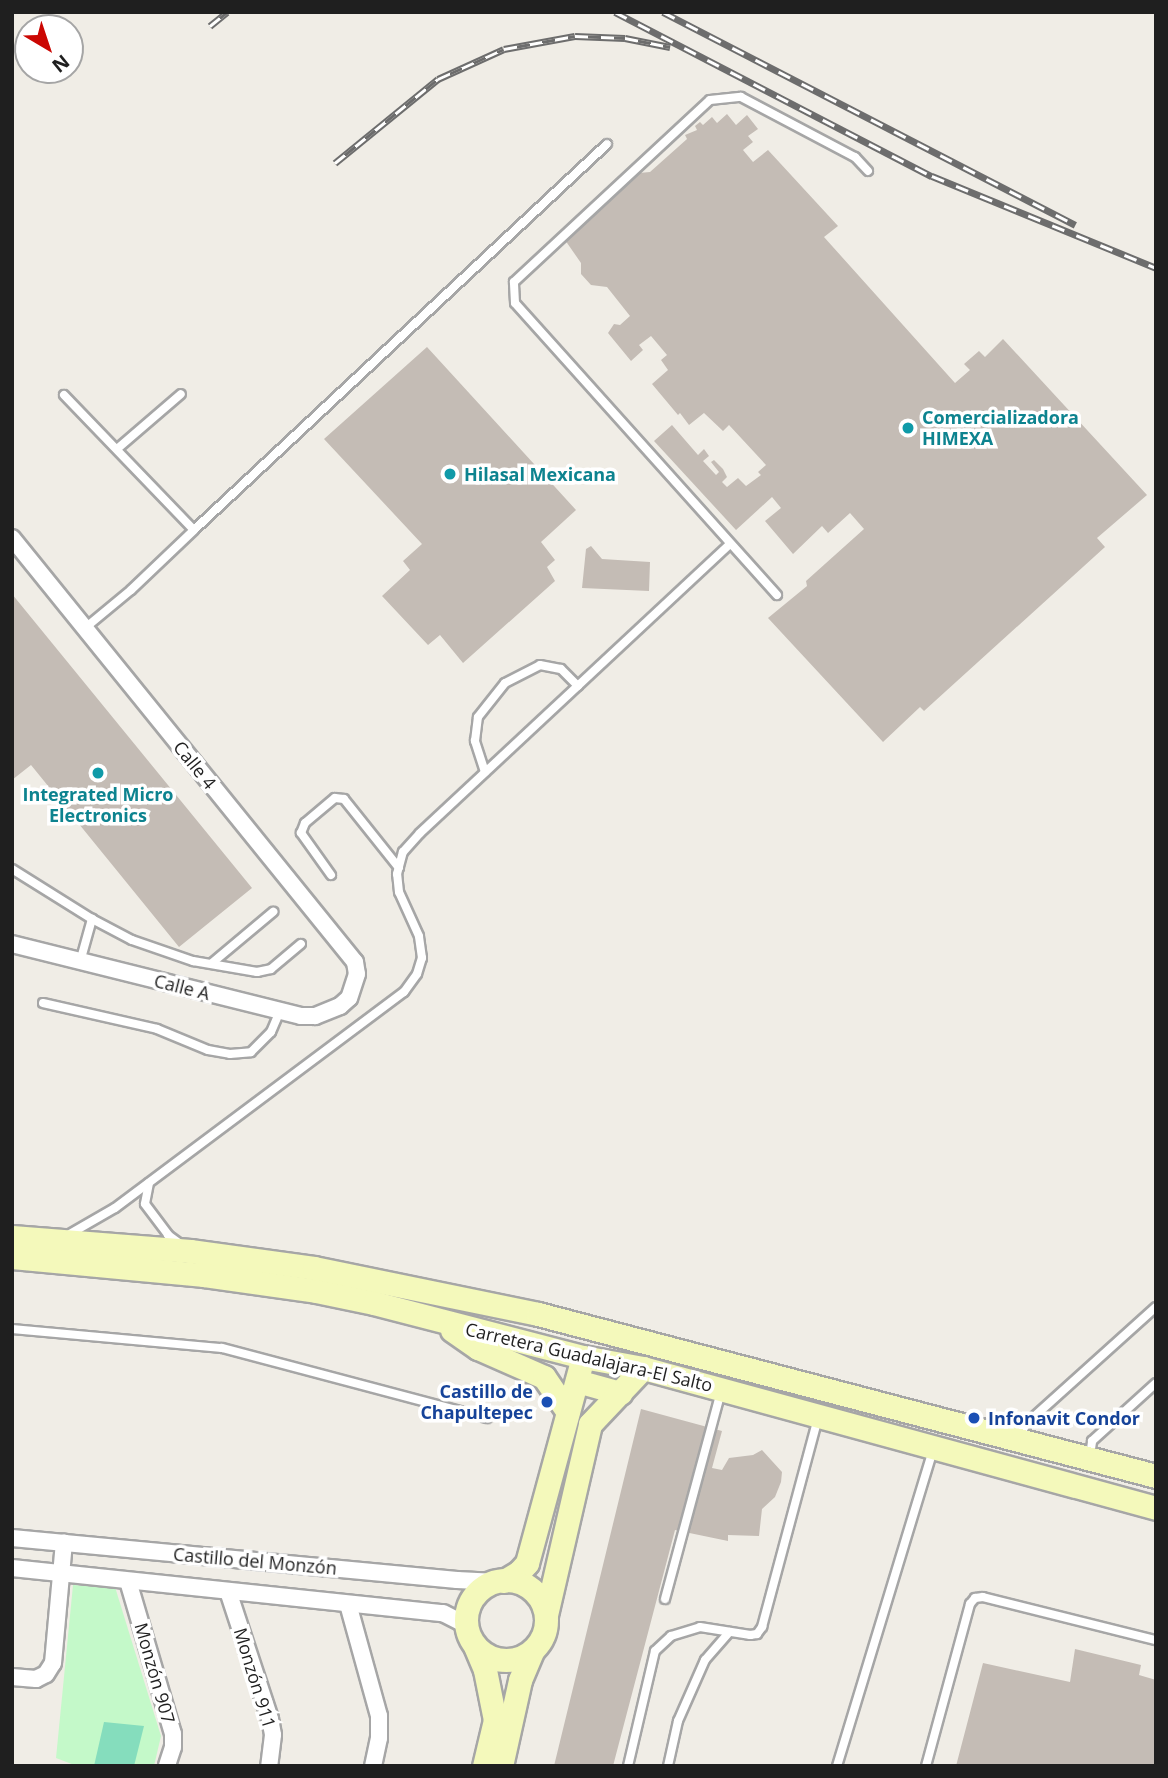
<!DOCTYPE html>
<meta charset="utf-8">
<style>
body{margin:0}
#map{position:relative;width:1168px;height:1778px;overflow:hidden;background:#f0ede6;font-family:"Open Sans",sans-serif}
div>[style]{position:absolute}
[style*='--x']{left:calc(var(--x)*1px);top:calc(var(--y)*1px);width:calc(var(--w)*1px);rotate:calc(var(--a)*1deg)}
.park>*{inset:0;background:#c4f9c9}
.pitch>*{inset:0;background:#85ddbd}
.building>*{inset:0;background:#c4bcb5}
.roads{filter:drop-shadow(2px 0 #a6a6a6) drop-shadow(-2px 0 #a6a6a6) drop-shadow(0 2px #a6a6a6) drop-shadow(0 -2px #a6a6a6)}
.lane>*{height:8px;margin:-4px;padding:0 4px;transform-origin:4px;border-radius:4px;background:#fff}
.street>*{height:16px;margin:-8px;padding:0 8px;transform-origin:8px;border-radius:8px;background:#fff}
.secondary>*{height:23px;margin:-11.5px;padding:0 11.5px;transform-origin:11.5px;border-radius:11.5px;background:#f4f9bb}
.secondary>.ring{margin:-11.5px;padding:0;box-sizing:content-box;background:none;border:23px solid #f4f9bb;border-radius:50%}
.rail>*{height:7px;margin-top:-3.5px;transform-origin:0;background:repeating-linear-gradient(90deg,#fff 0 13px,#6d6d6d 0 26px);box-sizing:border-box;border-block:2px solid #6d6d6d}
.dots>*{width:19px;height:19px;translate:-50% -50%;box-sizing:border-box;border:4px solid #fff;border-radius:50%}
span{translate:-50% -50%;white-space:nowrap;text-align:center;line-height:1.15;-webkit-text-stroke:7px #fff;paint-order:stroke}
.culture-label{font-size:18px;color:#0d838f;font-weight:700}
.left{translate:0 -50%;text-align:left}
.street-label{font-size:18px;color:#1f1f1f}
.transit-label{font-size:18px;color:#164399;font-weight:700}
.right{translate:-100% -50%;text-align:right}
.frame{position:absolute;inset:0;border:14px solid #1f1f1f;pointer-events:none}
.north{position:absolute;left:14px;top:14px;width:70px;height:70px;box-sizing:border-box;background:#fff;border:2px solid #a5a5a5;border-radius:50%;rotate:141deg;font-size:19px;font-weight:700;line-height:28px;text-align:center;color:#1f1f1f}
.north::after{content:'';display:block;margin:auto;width:24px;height:32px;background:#cb0703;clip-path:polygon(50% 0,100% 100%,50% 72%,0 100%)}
</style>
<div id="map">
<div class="park">
<i style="clip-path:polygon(73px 1585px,115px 1587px,161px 1736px,154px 1766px,77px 1766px,56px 1758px)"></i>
</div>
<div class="pitch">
<i style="clip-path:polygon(104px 1722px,144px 1726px,134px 1766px,94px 1766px)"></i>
</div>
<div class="building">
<i style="clip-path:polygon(727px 114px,736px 125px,747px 115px,758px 129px,748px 136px,753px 142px,743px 150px,753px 162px,768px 150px,838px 226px,824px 237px,955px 383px,970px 370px,964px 364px,979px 351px,985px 357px,1003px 339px,1147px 495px,1097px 538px,1105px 547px,924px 711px,920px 707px,883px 742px,768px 618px,807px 586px,806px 581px,864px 529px,850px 513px,828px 533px,822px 526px,793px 554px,765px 521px,781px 508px,772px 497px,736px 530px,654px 441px,672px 425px,698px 455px,704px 449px,709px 456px,703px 461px,716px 475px,719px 472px,711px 462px,714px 460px,723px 469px,727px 477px,722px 482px,727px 487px,738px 478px,746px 486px,761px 475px,758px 472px,766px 465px,729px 425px,723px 431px,704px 413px,689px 425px,680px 413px,678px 415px,652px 384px,668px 370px,661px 360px,667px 355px,651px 336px,639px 345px,643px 350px,631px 361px,608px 333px,614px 324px,620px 325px,630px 316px,607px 287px,591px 285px,581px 274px,581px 263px,565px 240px,639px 173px,650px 172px,687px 139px,685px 135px,697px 130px,695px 126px,700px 122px,703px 125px,712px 117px,717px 123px)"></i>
<i style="clip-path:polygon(427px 347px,576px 510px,541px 542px,555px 560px,547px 567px,555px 581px,463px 663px,440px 635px,428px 645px,382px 596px,410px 570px,403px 561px,422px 544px,324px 439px)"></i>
<i style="clip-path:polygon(591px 546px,602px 559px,650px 562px,649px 591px,582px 588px,586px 549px)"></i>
<i style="clip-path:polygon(12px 594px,252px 888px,179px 947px,31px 765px,12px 780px)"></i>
<i style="clip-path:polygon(641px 1409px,722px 1431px,712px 1468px,722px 1470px,729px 1458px,753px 1455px,762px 1450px,782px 1472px,781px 1482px,775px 1497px,762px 1509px,759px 1536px,728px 1535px,728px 1541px,675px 1530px,613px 1766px,554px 1766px)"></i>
<i style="clip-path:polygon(1075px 1649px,1141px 1665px,1139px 1675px,1156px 1680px,1156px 1766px,956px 1766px,983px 1663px,1070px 1682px)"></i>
</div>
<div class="roads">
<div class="lane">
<i style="--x:64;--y:395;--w:187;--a:46.1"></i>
<i style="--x:194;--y:530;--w:87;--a:136.4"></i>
<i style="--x:131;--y:590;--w:60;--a:140.4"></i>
<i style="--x:117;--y:449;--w:84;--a:-40.7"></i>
<i style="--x:194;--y:530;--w:565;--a:-43.06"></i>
<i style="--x:777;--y:595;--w:392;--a:-131.9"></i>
<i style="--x:515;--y:303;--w:21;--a:-93"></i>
<i style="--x:514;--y:282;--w:267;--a:-42.9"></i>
<i style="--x:710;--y:100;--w:31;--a:-6"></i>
<i style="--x:741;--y:97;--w:129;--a:27.8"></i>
<i style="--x:855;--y:157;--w:19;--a:47"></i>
<i style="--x:485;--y:772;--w:33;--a:-108"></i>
<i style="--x:475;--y:741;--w:24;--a:-83"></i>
<i style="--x:478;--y:717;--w:43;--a:-51.5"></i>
<i style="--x:505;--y:683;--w:39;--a:-27"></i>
<i style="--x:540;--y:665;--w:21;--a:11"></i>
<i style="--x:561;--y:669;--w:24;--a:45"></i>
<i style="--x:12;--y:869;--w:94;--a:32"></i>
<i style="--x:331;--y:875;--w:52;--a:-125.5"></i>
<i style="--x:301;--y:833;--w:11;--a:-68"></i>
<i style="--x:305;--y:823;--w:39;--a:-40"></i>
<i style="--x:335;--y:798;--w:9;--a:6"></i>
<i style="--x:344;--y:799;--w:88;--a:51.4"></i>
<i style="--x:80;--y:962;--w:45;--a:-74.4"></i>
<i style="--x:92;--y:919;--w:45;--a:27.7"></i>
<i style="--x:132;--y:940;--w:65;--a:19"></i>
<i style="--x:193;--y:961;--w:65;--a:9.8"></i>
<i style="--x:257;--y:972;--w:14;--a:-12"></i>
<i style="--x:271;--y:969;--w:39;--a:-40"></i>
<i style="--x:212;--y:963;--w:80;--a:-39.9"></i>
<i style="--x:43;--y:1003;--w:117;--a:12.8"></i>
<i style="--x:157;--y:1029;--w:55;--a:22.4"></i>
<i style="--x:208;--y:1050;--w:22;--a:10"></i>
<i style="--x:230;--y:1054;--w:21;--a:-5"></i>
<i style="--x:251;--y:1052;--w:28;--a:-45"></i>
<i style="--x:271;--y:1032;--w:23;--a:-67"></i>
<i style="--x:149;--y:1183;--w:21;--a:101"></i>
<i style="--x:145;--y:1204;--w:39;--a:53"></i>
<i style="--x:168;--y:1235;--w:14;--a:36"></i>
<i style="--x:68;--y:1235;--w:54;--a:-29.9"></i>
<i style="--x:115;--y:1208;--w:361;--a:-36.8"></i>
<i style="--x:404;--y:992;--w:22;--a:-54"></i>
<i style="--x:417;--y:974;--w:17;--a:-73"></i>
<i style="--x:422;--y:958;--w:22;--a:-98"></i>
<i style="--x:419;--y:936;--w:48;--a:-114.4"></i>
<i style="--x:399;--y:892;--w:18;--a:-96"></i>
<i style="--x:397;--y:874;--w:23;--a:-75"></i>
<i style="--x:403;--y:852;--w:25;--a:-48"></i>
<i style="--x:420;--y:833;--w:424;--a:-43"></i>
<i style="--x:12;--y:1329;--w:211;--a:5.2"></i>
<i style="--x:222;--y:1348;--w:274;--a:14.8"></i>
<i style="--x:1018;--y:1437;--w:17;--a:-57"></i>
<i style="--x:1027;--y:1423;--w:173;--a:-42"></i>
<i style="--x:1090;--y:1456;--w:15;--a:-82"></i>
<i style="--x:1092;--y:1441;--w:86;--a:-42.2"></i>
<i style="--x:665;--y:1599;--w:214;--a:-74.9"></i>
<i style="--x:628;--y:1766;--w:118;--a:-76.8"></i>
<i style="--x:655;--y:1651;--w:22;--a:-43"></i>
<i style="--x:671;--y:1636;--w:30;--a:-17"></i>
<i style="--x:700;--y:1627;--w:51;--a:9.1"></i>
<i style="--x:750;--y:1635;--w:7;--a:-8"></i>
<i style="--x:757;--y:1634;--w:9;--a:-54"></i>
<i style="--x:762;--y:1627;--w:216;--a:-75"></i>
<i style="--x:668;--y:1766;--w:46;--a:-77.5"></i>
<i style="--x:678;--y:1721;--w:67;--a:-66.1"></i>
<i style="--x:705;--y:1660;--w:37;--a:-49"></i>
<i style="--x:837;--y:1766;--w:330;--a:-73.1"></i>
<i style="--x:926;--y:1766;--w:168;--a:-74.8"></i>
<i style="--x:970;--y:1604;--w:8;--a:-50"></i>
<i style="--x:975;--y:1598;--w:8;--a:-7"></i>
<i style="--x:983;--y:1597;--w:178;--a:14"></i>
</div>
<div class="street">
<i style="--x:12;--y:538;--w:545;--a:51.03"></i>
<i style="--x:355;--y:962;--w:12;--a:81"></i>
<i style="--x:357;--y:974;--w:25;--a:108"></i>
<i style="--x:349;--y:998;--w:12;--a:138"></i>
<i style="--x:340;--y:1006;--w:27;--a:158"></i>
<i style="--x:315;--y:1016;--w:14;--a:180"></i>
<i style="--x:301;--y:1016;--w:298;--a:-166"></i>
<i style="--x:12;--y:1538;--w:447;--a:5.4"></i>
<i style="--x:457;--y:1580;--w:40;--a:2.9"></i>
<i style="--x:12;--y:1568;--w:433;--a:6"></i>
<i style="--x:443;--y:1613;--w:27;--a:27"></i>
<i style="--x:128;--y:1581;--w:159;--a:73.6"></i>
<i style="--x:173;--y:1734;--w:13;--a:90"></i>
<i style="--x:173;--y:1747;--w:20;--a:108"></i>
<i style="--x:228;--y:1591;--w:135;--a:71.8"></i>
<i style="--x:270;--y:1719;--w:16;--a:79"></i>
<i style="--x:273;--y:1735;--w:31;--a:97"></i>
<i style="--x:348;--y:1604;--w:116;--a:74.5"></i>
<i style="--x:379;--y:1716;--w:22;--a:90"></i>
<i style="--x:379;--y:1738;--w:29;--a:102"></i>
<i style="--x:12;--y:1677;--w:24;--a:5"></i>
<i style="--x:36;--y:1679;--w:11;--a:-27"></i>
<i style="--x:46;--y:1674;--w:13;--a:-58"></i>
<i style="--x:53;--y:1663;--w:121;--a:-84.8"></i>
</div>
<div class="secondary">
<i style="--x:12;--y:1237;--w:179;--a:4.5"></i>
<i style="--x:190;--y:1251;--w:125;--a:7.8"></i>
<i style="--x:314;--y:1268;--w:229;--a:11.6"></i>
<i style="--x:538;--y:1314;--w:639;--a:14.69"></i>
<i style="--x:12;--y:1257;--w:193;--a:5.4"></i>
<i style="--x:204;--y:1275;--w:113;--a:8.1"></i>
<i style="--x:316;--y:1291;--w:59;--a:11.7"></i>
<i style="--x:374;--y:1303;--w:216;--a:14.5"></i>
<i style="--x:583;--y:1357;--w:61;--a:10.4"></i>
<i style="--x:643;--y:1368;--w:532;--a:15.26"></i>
<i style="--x:452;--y:1330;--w:32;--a:35"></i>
<i style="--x:478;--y:1348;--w:72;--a:23.7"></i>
<i style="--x:544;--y:1377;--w:42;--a:55.6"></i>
<i style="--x:577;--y:1381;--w:45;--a:15.6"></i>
<i class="ring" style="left:466px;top:1580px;width:57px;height:57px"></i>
<i style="--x:504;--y:1581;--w:17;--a:-31"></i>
<i style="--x:519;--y:1572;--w:12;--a:-48"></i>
<i style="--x:527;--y:1563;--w:213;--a:-74.8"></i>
<i style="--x:546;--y:1615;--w:196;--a:-77"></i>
<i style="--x:590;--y:1424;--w:77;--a:-46.6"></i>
<i style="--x:475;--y:1646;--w:26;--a:67"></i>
<i style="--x:485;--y:1670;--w:51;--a:78.7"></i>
<i style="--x:495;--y:1720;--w:47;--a:103.4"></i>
<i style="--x:501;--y:1766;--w:88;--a:-77.5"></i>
<i style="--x:520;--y:1680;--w:33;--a:-67"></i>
</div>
</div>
<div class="rail">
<i style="--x:615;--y:12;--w:357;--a:27.4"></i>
<i style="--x:932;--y:176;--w:242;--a:22.3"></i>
<i style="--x:663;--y:12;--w:464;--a:27.3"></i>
<i style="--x:210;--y:26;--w:22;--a:-39"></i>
<i style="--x:335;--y:163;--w:133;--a:-39.2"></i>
<i style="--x:438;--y:79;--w:72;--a:-24.4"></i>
<i style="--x:504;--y:49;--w:72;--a:-10.4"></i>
<i style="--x:575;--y:36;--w:50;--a:2.3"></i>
<i style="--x:625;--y:38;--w:46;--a:11.3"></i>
</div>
<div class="dots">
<i style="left:908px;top:428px;background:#0f9aa8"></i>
<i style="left:450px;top:474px;background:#0f9aa8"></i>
<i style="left:98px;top:773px;background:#0f9aa8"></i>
<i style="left:547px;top:1402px;background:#1a4fb4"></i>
<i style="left:974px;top:1418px;background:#1a4fb4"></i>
</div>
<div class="culture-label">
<span class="left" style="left:922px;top:428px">Comercializadora<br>HIMEXA</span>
<span class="left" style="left:464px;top:474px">Hilasal Mexicana</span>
<span style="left:98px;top:805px">Integrated Micro<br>Electronics</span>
</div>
<div class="street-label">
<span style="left:195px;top:765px;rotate:51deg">Calle 4</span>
<span style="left:182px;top:987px;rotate:14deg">Calle A</span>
<span style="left:589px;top:1357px;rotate:13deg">Carretera Guadalajara-El Salto</span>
<span style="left:255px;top:1561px;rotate:5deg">Castillo del Monzón</span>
<span style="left:155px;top:1673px;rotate:74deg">Monzón 907</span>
<span style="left:255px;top:1678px;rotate:73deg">Monzón 911</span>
</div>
<div class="transit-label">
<span class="right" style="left:533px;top:1402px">Castillo de<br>Chapultepec</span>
<span class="left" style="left:988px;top:1418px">Infonavit Condor</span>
</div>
<div class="frame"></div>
<div class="north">N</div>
</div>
